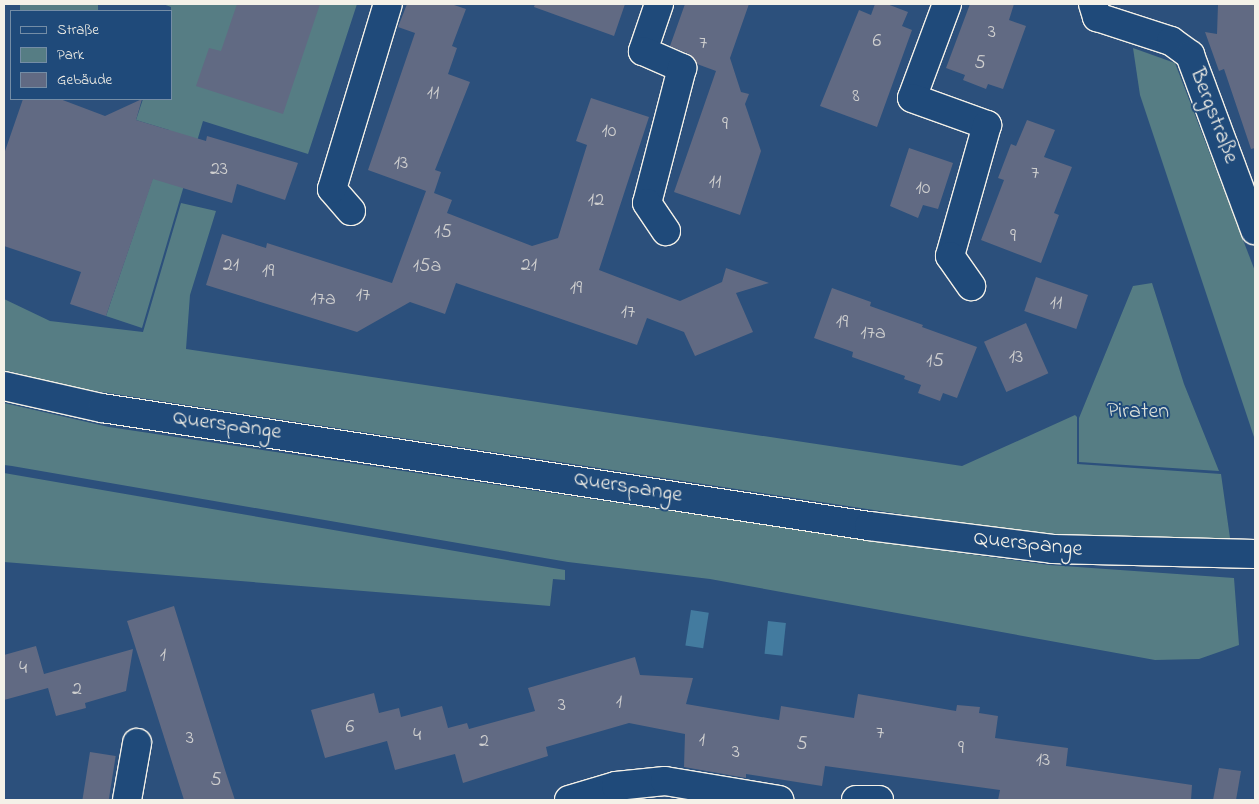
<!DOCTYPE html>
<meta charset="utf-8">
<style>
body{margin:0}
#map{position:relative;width:1259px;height:804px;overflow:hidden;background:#2c507c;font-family:"Indie Flower",sans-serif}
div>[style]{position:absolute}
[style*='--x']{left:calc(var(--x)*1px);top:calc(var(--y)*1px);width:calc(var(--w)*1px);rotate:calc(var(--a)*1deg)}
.green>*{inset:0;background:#567d84;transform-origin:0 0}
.water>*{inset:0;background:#437b9f;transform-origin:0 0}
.building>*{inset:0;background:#616a83;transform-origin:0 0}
.roads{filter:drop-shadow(1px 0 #f4f1e8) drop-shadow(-1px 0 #f4f1e8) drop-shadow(0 1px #f4f1e8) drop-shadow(0 -1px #f4f1e8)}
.street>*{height:28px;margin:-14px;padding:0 14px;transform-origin:14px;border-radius:14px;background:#1f4a7a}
.secondary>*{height:28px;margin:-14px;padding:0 14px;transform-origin:14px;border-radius:14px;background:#1f4a7a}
span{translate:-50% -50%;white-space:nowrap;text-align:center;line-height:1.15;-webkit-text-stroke:4px #1f4a7a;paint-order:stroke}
.number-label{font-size:20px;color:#cfcfcf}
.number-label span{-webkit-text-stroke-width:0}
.street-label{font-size:22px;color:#f4f1e8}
.park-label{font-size:22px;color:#dce0d9}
.frame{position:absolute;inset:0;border:5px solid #f4f1e8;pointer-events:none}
.legend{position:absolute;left:10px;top:10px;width:162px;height:90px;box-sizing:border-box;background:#1f4a7a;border:1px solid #748da6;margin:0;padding:6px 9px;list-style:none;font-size:15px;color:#f4f1e8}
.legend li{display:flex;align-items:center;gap:10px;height:25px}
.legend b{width:25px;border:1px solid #748da6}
</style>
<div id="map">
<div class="green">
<i style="left:20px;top:4px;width:78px;height:7px"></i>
<i style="clip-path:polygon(163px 4px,357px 4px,308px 154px,203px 121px,142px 328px,106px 316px,169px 130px,136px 120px,143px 99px,171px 99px,171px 7px)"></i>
<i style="clip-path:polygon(1133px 48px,1175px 63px,1255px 271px,1255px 440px,1140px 95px)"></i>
<i style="clip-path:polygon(181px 203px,216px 211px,190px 295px,186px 349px,962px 466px,1075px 415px,1077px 417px,1077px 464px,1221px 474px,1230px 538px,1117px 538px,1011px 531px,76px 388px,4px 370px,4px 299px,50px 321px,143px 332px)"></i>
<i style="clip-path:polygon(1152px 283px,1184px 384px,1219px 471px,1079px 462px,1079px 418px,1133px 286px)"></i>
<i style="clip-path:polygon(4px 403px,109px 427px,878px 542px,1049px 565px,1234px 578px,1239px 645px,1199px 659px,1155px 660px,710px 579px,568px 562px,12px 466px,4px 465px)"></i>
<i style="clip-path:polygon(4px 473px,565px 570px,565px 580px,553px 579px,550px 606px,4px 562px)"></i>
</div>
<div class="water">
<i style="left:691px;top:610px;width:18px;height:36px;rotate:9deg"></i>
<i style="left:768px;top:621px;width:18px;height:33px;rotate:6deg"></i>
</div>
<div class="building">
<i style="clip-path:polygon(237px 4px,320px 4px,283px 114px,196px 86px,209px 48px,221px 51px)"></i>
<i style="clip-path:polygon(407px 4px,451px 4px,466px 9px,452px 46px,457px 48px,448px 74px,470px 82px,435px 170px,441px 172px,434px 193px,452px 200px,447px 213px,532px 246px,558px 238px,587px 145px,576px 141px,591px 98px,649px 117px,599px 270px,680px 301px,722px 282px,726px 268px,769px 283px,736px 293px,753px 332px,695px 356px,684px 332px,647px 318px,637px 345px,456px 283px,445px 314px,410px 302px,357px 332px,206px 285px,222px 234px,266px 248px,267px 243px,392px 283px,426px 191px,368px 170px,415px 33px,398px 27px)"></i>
<i style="clip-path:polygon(535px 4px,625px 4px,614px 36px,534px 7px)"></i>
<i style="clip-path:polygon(685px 4px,749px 4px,730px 58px,741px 92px,749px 94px,745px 104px,761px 151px,740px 215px,674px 192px,716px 71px,697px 64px,689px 54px,670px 46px)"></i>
<i style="clip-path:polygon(875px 4px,887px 4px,908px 12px,902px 26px,912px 30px,877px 127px,820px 106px,859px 10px,871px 15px)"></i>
<i style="clip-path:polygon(970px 4px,1014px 4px,1009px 20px,1026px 26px,1003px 89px,988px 84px,986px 89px,963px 80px,965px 75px,946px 68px)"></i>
<i style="clip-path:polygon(1218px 4px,1255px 4px,1255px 148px,1251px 149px,1224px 69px,1219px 71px,1205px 32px,1217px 34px)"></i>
<i style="clip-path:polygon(23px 99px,60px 99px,105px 116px,142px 99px,136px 120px,206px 141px,207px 136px,298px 163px,285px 200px,237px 184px,232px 203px,153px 179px,106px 316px,70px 304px,81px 272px,4px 246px,4px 154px)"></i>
<i style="clip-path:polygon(1027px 120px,1055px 130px,1044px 157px,1072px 167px,1054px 213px,1059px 215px,1041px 263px,981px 240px,1004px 180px,998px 178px,1011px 144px,1016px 146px)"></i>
<i style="clip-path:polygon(909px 148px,953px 163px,938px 209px,923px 205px,918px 218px,890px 206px)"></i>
<i style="left:1036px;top:277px;width:55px;height:36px;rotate:19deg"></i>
<i style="clip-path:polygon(832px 288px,871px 302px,870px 306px,923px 325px,922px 327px,977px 347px,957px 398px,943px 393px,940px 401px,918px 393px,921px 385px,904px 379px,905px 376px,852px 357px,853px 352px,814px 338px)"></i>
<i style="left:1026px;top:323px;width:55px;height:46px;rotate:66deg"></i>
<i style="clip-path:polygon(174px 606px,226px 773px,235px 800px,184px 800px,144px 674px,127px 621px)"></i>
<i style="clip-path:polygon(36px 646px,44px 674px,133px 649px,126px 691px,85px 703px,86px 708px,56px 716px,48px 688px,4px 700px,4px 655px)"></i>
<i style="clip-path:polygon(635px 657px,640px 675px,693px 678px,686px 704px,779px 720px,781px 706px,854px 718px,858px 694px,956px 711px,957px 705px,980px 707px,979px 713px,998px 716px,995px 738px,1068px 748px,1066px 766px,1192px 785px,1191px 800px,998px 800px,1000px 790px,825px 766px,822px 786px,746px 774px,746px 778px,684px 767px,685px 734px,629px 723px,546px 747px,548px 756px,463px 783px,455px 754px,395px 770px,387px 741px,325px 758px,311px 710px,374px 693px,379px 713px,399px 708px,401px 717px,442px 706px,448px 728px,467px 723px,469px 729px,535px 711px,528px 688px)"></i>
<i style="left:90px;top:752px;width:26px;height:49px;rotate:9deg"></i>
<i style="clip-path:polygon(1219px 768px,1241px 771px,1236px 800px,1213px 800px)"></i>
</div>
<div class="roads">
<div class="street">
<i style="--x:659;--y:4;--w:50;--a:108.8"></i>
<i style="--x:643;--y:51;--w:43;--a:23.6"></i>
<i style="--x:682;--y:68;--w:139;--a:104.5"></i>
<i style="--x:647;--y:203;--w:34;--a:56"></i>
<i style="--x:947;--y:4;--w:100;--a:110.4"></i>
<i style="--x:912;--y:98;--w:80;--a:19.8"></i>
<i style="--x:987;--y:125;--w:136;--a:105.8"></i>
<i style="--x:950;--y:256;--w:37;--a:55"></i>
<i style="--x:1093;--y:4;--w:14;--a:73"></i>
<i style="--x:1097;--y:17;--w:78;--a:18"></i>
<i style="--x:1171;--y:41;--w:24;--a:36"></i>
<i style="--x:1190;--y:55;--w:187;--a:69.6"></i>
<i style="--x:351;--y:211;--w:29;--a:-131"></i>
<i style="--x:332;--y:189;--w:193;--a:-73.2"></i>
<i style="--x:127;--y:800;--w:58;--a:-80"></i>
<i style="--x:569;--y:800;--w:49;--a:-16.6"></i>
<i style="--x:616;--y:786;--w:49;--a:-5.8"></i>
<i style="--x:665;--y:781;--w:116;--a:9.5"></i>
<i style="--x:856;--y:800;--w:23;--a:0"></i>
</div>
<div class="secondary">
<i style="--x:4;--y:386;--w:100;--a:12.7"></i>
<i style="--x:102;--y:408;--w:776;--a:8.75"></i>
<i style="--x:869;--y:526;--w:185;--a:7.1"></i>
<i style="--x:1053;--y:549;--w:202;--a:1.4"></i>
</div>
</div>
<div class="number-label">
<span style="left:992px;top:32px">3</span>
<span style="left:877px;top:41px">6</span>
<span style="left:703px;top:43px">7</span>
<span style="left:980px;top:63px">5</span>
<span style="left:433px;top:93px">11</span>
<span style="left:856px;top:96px">8</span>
<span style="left:725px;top:124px">9</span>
<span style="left:609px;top:131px">10</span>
<span style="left:401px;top:163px">13</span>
<span style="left:219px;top:169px">23</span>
<span style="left:1035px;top:173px">7</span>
<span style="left:715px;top:182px">11</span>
<span style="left:923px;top:188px">10</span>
<span style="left:596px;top:200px">12</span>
<span style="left:443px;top:232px">15</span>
<span style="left:1013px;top:236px">9</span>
<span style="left:231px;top:265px">21</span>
<span style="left:529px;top:265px">21</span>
<span style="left:427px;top:266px">15a</span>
<span style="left:268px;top:271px">19</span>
<span style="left:576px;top:288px">19</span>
<span style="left:363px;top:295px">17</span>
<span style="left:323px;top:299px">17a</span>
<span style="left:1056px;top:303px">11</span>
<span style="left:628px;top:312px">17</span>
<span style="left:842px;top:322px">19</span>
<span style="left:873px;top:333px">17a</span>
<span style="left:1016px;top:357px">13</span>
<span style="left:935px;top:361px">15</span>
<span style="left:163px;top:655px">1</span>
<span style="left:23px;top:668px">4</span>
<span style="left:77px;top:689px">2</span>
<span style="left:619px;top:702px">1</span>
<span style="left:562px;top:705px">3</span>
<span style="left:350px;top:727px">6</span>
<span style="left:880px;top:733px">7</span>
<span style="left:417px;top:735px">4</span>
<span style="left:190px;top:738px">3</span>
<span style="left:702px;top:740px">1</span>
<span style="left:484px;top:741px">2</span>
<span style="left:802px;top:744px">5</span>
<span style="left:961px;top:748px">9</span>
<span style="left:736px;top:752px">3</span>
<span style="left:1043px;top:760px">13</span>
<span style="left:216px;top:780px">5</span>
</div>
<div class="street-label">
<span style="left:1213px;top:116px;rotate:69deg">Bergstraße</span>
<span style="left:227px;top:426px;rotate:8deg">Querspange</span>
<span style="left:628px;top:488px;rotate:9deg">Querspange</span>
<span style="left:1028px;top:545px;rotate:6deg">Querspange</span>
</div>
<div class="park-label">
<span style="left:1138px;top:413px">Piraten</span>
</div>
<div class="frame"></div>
<ul class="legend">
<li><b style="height:6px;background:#1f4a7a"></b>Straße</li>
<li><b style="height:14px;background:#567d84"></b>Park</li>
<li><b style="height:14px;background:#616a83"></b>Gebäude</li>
</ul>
</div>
